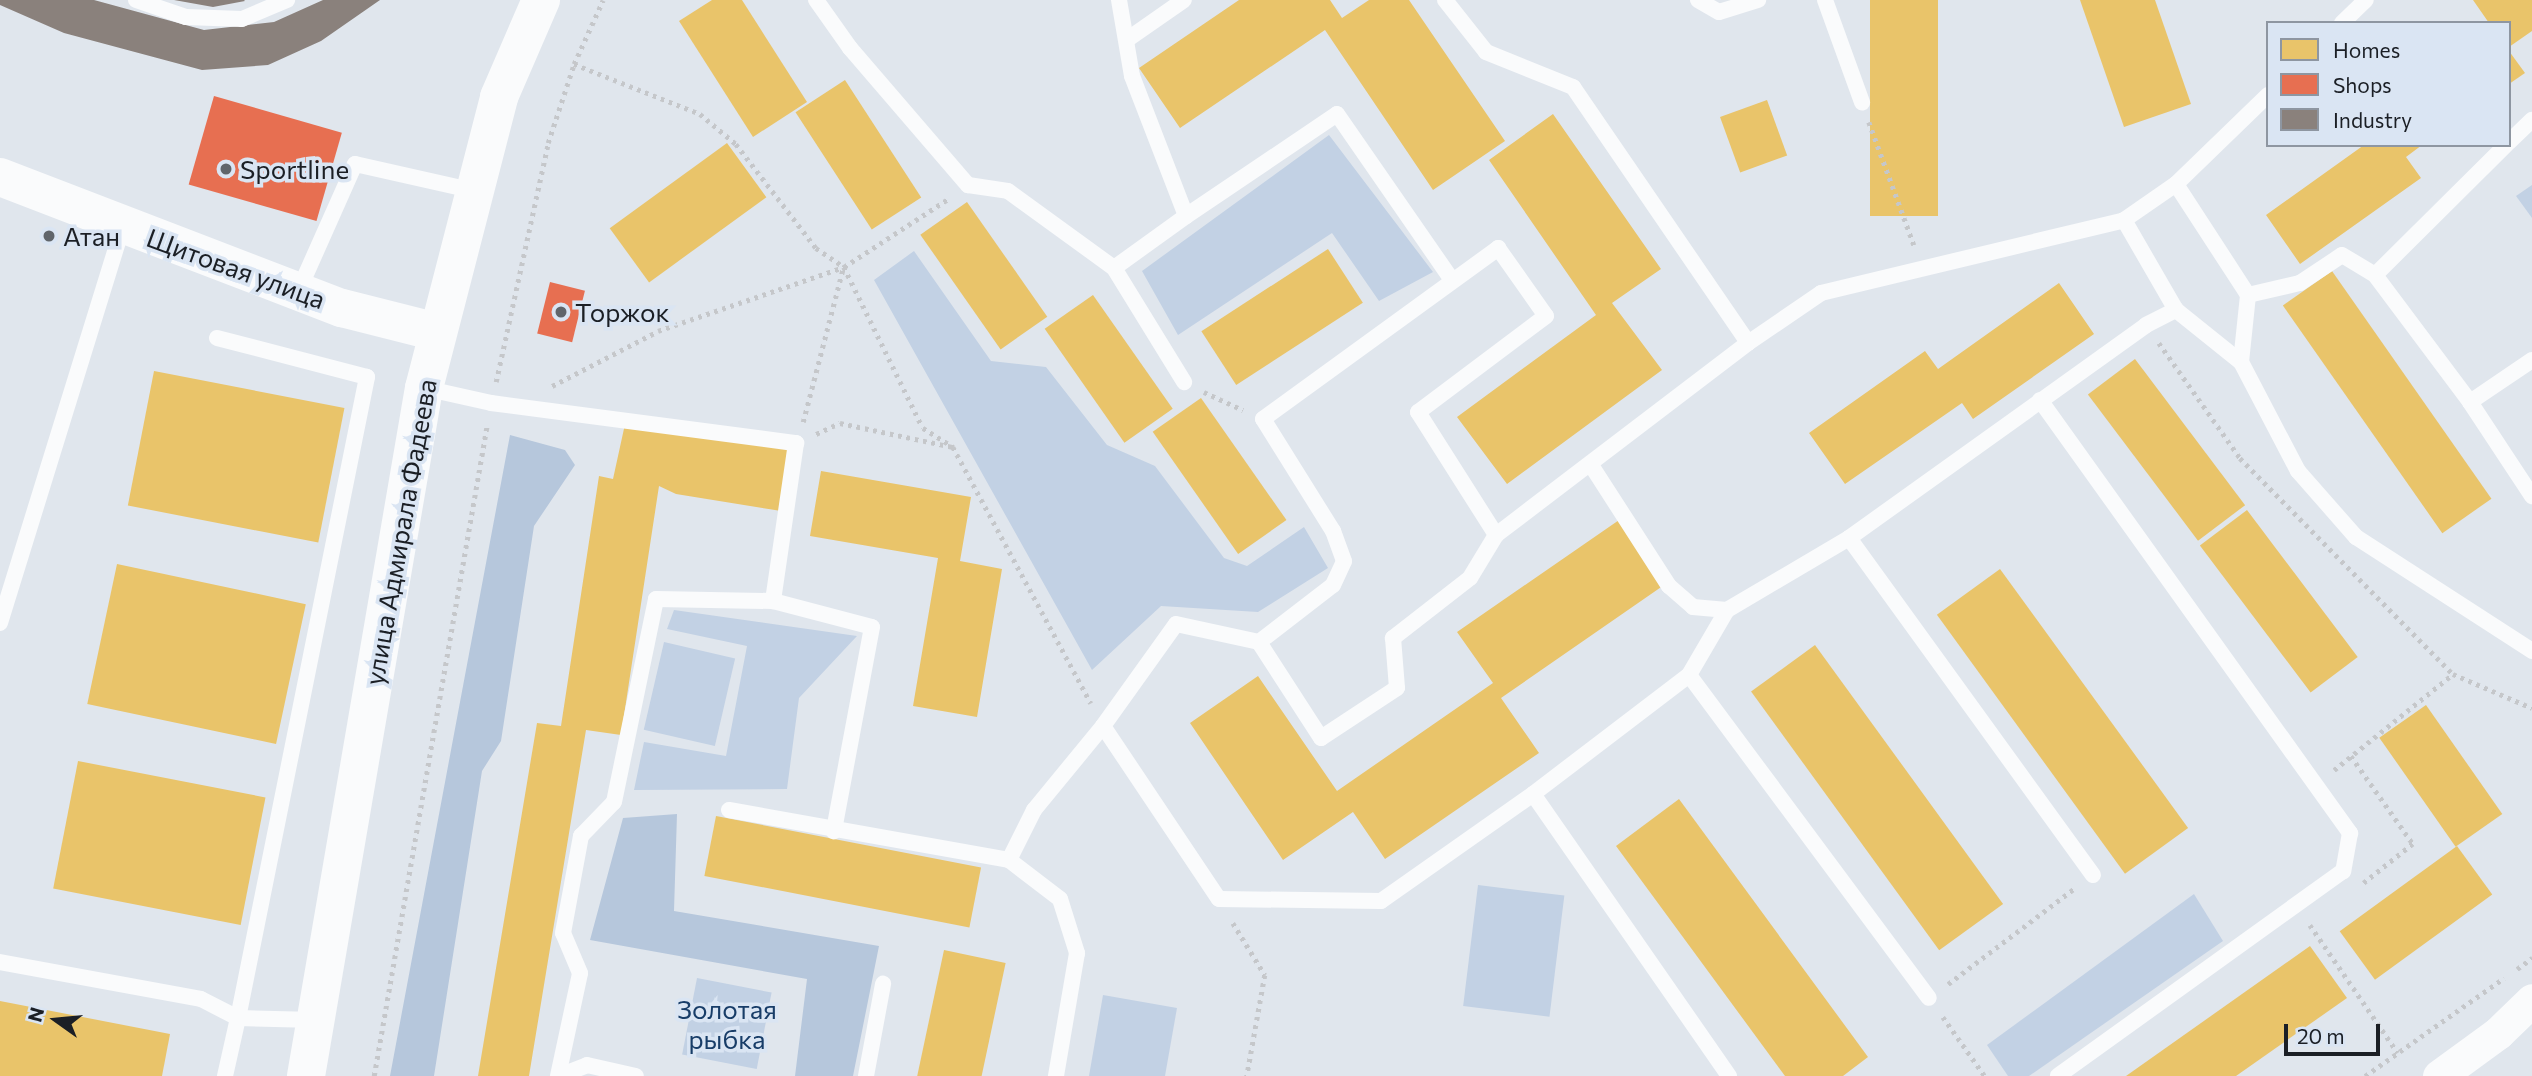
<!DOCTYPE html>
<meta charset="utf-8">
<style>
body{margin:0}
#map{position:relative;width:2532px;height:1076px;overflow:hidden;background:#e0e6ed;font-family:Commissioner,sans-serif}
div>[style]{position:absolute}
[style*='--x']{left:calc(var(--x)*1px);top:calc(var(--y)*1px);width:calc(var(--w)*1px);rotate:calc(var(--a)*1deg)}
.green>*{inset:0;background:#c2d1e4;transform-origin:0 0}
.forest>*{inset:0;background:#b6c7dc}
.homes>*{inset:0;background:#e9c46a;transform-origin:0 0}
.shops>*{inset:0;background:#e76f51;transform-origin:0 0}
.industry>*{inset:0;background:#8a817c}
.path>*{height:4.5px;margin-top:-2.25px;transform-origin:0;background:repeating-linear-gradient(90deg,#c5c7ca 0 3.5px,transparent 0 8.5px)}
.lane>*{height:16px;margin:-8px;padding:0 8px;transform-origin:8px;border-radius:8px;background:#fafbfc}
.street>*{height:33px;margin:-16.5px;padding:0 16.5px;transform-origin:16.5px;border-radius:16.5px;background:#fafbfc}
.secondary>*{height:38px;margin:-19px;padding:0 19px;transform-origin:19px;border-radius:19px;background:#fafbfc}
.dots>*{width:19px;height:19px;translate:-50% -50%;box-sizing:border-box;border:4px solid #dae5f3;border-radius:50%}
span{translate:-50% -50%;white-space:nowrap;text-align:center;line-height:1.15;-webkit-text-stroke:7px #dae5f3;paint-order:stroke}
.poi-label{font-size:26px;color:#1b1f25}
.left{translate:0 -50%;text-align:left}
.street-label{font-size:26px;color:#1b1f25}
.park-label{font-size:26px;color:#183d68}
.legend{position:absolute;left:2266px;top:21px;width:245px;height:126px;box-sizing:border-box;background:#dae5f3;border:2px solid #8e96a1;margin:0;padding:9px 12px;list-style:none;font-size:21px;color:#1b1f25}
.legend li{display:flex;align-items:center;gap:14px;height:35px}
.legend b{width:35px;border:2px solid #8e96a1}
.north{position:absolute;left:21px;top:985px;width:70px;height:70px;-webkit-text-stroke:5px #dae5f3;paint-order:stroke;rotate:285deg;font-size:19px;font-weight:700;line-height:28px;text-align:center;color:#1b1f25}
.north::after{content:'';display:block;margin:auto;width:24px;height:32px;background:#1b1f25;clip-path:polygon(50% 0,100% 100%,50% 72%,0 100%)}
.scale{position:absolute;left:2284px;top:1024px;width:96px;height:32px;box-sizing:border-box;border:4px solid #1b1f25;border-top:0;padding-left:9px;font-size:21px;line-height:24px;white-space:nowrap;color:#1b1f25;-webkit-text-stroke:5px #dae5f3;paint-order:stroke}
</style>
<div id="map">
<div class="green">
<i style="clip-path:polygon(1329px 135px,1433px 272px,1379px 301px,1332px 233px,1178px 335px,1142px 271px)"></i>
<i style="clip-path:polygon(2532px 185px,2532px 218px,2516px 196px)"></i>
<i style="clip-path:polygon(914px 251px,991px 361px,1046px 367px,1107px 445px,1155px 466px,1224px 558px,1247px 566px,1304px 527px,1328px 568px,1258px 612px,1161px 606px,1092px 670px,874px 280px)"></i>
<i style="clip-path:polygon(674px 610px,857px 636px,799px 698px,787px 789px,634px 790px,644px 742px,726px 756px,747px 646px,667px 629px)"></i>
<i style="left:664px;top:642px;width:73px;height:90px;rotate:13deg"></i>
<i style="left:1478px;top:885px;width:87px;height:122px;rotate:7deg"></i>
<i style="clip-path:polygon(2194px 894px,2223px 941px,2029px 1076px,2008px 1076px,1987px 1045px)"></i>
<i style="left:697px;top:978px;width:76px;height:78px;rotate:11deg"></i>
<i style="clip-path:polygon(1103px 995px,1177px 1008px,1165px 1076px,1089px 1076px)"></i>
</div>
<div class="forest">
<i style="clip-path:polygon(510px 435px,565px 450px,575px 465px,534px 526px,501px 741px,482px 771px,434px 1076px,390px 1076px)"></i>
<i style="clip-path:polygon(677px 814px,674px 911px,879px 946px,853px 1076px,795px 1076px,807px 979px,590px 940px,623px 818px)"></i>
</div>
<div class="homes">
<i style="clip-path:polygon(712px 0,742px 0,807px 102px,753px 137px,679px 21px)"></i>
<i style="clip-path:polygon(1239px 0,1330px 0,1342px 18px,1369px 0,1409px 0,1505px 141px,1433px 190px,1325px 30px,1180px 128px,1139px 68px)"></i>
<i style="left:1870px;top:0;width:68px;height:216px"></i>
<i style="clip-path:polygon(2080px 0,2155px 0,2191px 104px,2124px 127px)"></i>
<i style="clip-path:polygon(2473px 0,2532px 0,2532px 31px,2509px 47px,2509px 23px,2489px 23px)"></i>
<i style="clip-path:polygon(2509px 51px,2525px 73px,2509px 84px)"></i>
<i style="left:845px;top:80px;width:140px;height:59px;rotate:57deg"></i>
<i style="left:1767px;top:100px;width:59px;height:50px;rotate:70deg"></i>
<i style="clip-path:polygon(1553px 114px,1661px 269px,1612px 303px,1662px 370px,1507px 484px,1457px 417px,1596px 315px,1489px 160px)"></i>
<i style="left:727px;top:143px;width:67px;height:145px;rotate:54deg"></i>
<i style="clip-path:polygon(2364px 145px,2422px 145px,2406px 157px,2421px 178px,2300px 264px,2266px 215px)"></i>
<i style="left:967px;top:202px;width:140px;height:57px;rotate:55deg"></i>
<i style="left:1328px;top:249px;width:64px;height:151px;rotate:57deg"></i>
<i style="left:2332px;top:271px;width:278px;height:60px;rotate:55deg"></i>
<i style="clip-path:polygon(2059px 283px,2094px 334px,1973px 419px,1962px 403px,1845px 484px,1809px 433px,1925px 351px,1938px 369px)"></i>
<i style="left:1093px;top:295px;width:139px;height:59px;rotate:55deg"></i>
<i style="left:2135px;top:359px;width:183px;height:59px;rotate:53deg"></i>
<i style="left:154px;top:371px;width:194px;height:137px;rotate:11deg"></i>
<i style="left:1201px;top:398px;width:149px;height:59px;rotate:55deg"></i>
<i style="clip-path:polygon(625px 424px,791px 450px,781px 511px,676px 494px,659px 486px,621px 735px,586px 730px,529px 1076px,478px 1076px,537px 723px,561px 726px,599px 476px,613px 479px)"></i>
<i style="clip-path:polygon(821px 471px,971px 497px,960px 561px,1002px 569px,977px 717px,913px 706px,938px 558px,810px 536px)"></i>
<i style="left:2247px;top:510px;width:184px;height:59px;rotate:53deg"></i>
<i style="clip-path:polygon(1622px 518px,1667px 583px,1501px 698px,1539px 753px,1385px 859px,1353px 812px,1283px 860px,1190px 723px,1258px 676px,1337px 791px,1493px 683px,1457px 632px)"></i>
<i style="left:117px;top:564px;width:193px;height:143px;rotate:12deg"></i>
<i style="left:2000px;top:569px;width:320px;height:78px;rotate:54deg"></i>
<i style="left:1815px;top:645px;width:320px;height:79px;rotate:54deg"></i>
<i style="left:2426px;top:705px;width:133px;height:57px;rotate:55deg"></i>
<i style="left:78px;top:761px;width:191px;height:130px;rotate:11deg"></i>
<i style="clip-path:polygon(1679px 799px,1868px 1057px,1843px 1076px,1785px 1076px,1616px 846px)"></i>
<i style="left:716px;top:816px;width:270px;height:61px;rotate:11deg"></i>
<i style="left:2457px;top:846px;width:60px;height:145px;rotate:54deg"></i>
<i style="clip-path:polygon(2310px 946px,2347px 998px,2236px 1076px,2126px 1076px)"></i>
<i style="left:944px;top:950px;width:63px;height:129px;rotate:12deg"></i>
<i style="clip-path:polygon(0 1001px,170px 1034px,162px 1076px,0 1076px)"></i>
</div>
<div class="shops">
<i style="left:214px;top:96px;width:133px;height:92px;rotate:16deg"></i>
<i style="left:550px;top:282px;width:36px;height:53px;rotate:14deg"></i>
</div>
<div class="industry">
<i style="clip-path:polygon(0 0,94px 0,204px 30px,274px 22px,323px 0,380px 0,321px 41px,268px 65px,202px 70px,64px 33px,0 5px)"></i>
<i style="clip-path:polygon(174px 0,244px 0,245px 1px,213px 7px)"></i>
</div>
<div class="path">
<i style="--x:574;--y:64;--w:136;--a:21.6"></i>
<i style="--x:700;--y:114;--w:47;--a:39.8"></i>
<i style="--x:736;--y:144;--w:131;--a:52.4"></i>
<i style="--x:816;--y:248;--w:34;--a:34"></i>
<i style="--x:844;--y:267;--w:124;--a:-33.2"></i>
<i style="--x:1869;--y:122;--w:131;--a:69.9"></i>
<i style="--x:2159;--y:343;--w:141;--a:54.8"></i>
<i style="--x:2240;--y:458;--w:303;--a:45.4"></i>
<i style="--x:2453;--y:674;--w:86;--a:23.3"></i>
<i style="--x:496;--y:382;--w:245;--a:-77.7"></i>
<i style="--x:548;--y:143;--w:83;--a:-71.8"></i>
<i style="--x:574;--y:64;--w:70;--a:-65.6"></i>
<i style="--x:552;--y:386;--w:119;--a:-27.4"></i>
<i style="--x:658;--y:331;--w:197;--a:-19"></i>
<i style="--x:844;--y:267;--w:179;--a:63.9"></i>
<i style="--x:923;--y:428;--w:36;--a:32"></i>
<i style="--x:1204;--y:392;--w:43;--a:24.8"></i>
<i style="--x:803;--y:422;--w:159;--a:-75.4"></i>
<i style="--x:816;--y:434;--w:26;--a:-25"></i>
<i style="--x:840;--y:423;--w:116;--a:12"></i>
<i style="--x:953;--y:447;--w:291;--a:61.7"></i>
<i style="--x:2351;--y:756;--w:108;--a:54.8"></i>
<i style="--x:2413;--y:844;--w:63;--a:141.5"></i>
<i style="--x:2334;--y:770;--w:153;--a:-38.9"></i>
<i style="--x:1233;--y:923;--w:61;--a:58.4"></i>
<i style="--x:1265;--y:975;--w:103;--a:100.1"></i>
<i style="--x:2310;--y:925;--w:155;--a:55.5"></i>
<i style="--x:2517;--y:969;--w:19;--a:-36"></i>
<i style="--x:1948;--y:984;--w:159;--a:-37.1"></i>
<i style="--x:1943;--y:1017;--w:72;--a:54.6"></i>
<i style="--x:374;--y:1076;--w:661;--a:-80.15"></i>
<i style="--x:2365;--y:1076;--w:170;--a:-35.2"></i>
</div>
<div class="lane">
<i style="--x:136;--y:0;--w:53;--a:18.8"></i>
<i style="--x:186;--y:17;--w:56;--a:2"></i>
<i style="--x:242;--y:19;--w:49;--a:-22.9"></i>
<i style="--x:816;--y:0;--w:59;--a:54.7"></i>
<i style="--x:850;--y:48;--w:181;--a:49.3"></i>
<i style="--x:968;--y:185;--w:40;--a:8.5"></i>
<i style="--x:1008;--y:191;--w:131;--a:36"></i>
<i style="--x:1114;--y:268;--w:134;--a:58.4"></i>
<i style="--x:1119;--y:0;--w:77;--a:80.3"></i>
<i style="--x:1132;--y:76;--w:150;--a:68.9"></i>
<i style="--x:1186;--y:216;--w:182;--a:-34"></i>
<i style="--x:1337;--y:114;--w:202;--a:55.3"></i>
<i style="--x:1445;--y:0;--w:66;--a:51.7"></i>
<i style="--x:1486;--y:52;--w:94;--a:21.9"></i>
<i style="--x:1573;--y:87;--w:310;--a:55.6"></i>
<i style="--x:1698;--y:0;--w:24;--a:30"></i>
<i style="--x:1719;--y:12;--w:41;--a:-17.1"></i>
<i style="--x:1825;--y:0;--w:109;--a:70.1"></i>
<i style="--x:2342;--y:23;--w:33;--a:-44"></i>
<i style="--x:1128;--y:39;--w:68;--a:-34.9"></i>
<i style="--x:2509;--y:142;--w:32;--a:-44"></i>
<i style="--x:2124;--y:220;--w:104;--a:60"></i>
<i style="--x:2176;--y:310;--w:83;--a:38.7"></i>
<i style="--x:2241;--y:362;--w:67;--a:-84"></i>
<i style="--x:2248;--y:295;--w:132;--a:-123"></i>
<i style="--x:1114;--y:268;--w:89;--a:-35.8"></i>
<i style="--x:2375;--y:275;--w:185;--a:-44.8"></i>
<i style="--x:298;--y:292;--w:140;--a:-66"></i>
<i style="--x:355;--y:164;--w:123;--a:12.7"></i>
<i style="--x:2248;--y:295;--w:53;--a:-13"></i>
<i style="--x:2300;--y:283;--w:50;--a:-33.7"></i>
<i style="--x:2342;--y:255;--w:39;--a:31"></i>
<i style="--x:2375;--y:275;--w:159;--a:53.2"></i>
<i style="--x:2470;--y:402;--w:113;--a:56.6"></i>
<i style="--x:2241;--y:362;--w:123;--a:62.4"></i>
<i style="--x:2298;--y:471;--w:88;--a:48.7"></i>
<i style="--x:2356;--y:537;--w:210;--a:32.9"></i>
<i style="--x:424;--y:388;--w:69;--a:12.6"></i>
<i style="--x:491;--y:403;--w:308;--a:7.5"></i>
<i style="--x:796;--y:443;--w:160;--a:98.3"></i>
<i style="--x:2040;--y:400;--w:533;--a:54.4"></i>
<i style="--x:2350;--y:833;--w:39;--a:100"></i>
<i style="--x:2343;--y:871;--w:351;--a:144.3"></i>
<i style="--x:2470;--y:402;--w:75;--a:-34.1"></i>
<i style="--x:1591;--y:465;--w:144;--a:57.2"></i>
<i style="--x:1669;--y:586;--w:32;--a:41"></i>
<i style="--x:1693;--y:607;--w:34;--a:5"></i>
<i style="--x:1496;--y:535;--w:317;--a:-37.3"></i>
<i style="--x:1748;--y:343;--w:88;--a:-34.4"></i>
<i style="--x:1821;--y:293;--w:312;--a:-13.5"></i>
<i style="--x:2124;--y:220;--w:63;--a:-34.7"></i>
<i style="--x:2176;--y:184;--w:128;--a:-44.1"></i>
<i style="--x:1849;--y:538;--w:416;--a:54.1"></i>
<i style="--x:0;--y:623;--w:416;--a:-72.8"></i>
<i style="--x:1689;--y:675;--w:75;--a:-59.7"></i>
<i style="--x:1727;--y:610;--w:142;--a:-30.5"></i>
<i style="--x:1849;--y:538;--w:365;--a:-35.6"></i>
<i style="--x:2146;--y:325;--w:34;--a:-27"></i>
<i style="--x:1103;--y:726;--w:208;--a:56.2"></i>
<i style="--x:1219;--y:899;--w:162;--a:0.7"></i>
<i style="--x:1381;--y:901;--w:186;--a:-35.1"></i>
<i style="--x:729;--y:810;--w:284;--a:10.1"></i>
<i style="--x:1009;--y:860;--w:56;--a:-63.4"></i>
<i style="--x:1034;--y:810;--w:109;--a:-50.6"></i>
<i style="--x:1103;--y:726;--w:125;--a:-54.4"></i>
<i style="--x:1176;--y:624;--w:85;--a:12.2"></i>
<i style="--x:1259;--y:642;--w:93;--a:-37.6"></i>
<i style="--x:1333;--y:585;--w:26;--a:-65"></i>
<i style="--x:1344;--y:561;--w:32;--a:-110"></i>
<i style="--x:1333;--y:531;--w:132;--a:-122"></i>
<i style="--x:1263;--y:419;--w:291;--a:-36"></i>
<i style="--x:1498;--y:248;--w:83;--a:54.8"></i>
<i style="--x:1546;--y:316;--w:160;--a:143.1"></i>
<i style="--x:1418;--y:412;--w:146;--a:57.6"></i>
<i style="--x:1496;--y:535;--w:50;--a:121.2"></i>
<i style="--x:1470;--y:578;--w:98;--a:142.1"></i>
<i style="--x:1393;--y:638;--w:50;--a:85.4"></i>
<i style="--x:1397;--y:688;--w:91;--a:146.7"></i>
<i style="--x:1321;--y:738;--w:114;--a:-122.9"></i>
<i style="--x:1009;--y:860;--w:64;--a:37.4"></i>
<i style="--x:1060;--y:899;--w:57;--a:72.5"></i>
<i style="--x:1077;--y:953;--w:125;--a:99.7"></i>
<i style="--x:0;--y:962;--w:204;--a:10.4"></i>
<i style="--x:201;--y:999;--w:42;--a:27.2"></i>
<i style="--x:238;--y:1018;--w:654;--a:-78.62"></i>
<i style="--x:367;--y:377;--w:155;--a:-165.4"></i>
<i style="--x:225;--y:1076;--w:59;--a:-77.4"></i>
<i style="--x:238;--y:1018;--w:78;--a:1.5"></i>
<i style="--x:558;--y:1076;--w:105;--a:-77.9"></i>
<i style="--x:580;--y:973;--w:43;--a:-113"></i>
<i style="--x:563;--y:933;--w:99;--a:-79.5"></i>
<i style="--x:581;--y:836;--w:47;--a:-45.9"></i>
<i style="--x:614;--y:802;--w:207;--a:-78.3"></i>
<i style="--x:656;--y:599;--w:117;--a:1"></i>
<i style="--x:773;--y:601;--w:102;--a:14.7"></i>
<i style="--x:872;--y:627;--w:208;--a:100.6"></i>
<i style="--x:559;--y:1076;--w:30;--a:-21"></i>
<i style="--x:587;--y:1065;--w:50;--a:12.7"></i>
<i style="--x:866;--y:1076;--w:94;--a:-79.5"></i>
<i style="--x:1729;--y:1076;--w:343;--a:-124.8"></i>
<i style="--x:1533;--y:794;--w:196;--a:-37.3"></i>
<i style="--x:1689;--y:675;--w:402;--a:53.4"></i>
</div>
<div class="street">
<i style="--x:2439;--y:1076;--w:73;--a:-36.1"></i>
<i style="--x:2498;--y:1033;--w:47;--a:-44.1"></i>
</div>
<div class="secondary">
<i style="--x:0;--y:177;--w:366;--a:21"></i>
<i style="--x:342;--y:308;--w:98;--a:14.2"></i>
<i style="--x:306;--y:1076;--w:698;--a:-80.27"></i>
<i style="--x:424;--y:388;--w:301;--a:-75.5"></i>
<i style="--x:499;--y:97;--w:106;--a:-66.6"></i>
</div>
<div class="dots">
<i style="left:226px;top:169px;background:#60656b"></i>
<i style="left:49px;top:236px;background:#60656b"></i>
<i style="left:561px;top:312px;background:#60656b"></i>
</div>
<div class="poi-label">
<span class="left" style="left:240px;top:169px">Sportline</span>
<span class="left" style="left:63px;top:236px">Атан</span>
<span class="left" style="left:575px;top:312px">Торжок</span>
</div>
<div class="street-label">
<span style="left:236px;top:268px;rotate:20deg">Щитовая улица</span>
<span style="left:400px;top:532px;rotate:-80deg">улица Адмирала Фадеева</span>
</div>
<div class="park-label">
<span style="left:727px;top:1024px">Золотая<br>рыбка</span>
</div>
<ul class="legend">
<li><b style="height:19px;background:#e9c46a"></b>Homes</li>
<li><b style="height:19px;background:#e76f51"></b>Shops</li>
<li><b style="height:19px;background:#8a817c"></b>Industry</li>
</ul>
<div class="north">N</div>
<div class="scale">20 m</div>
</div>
